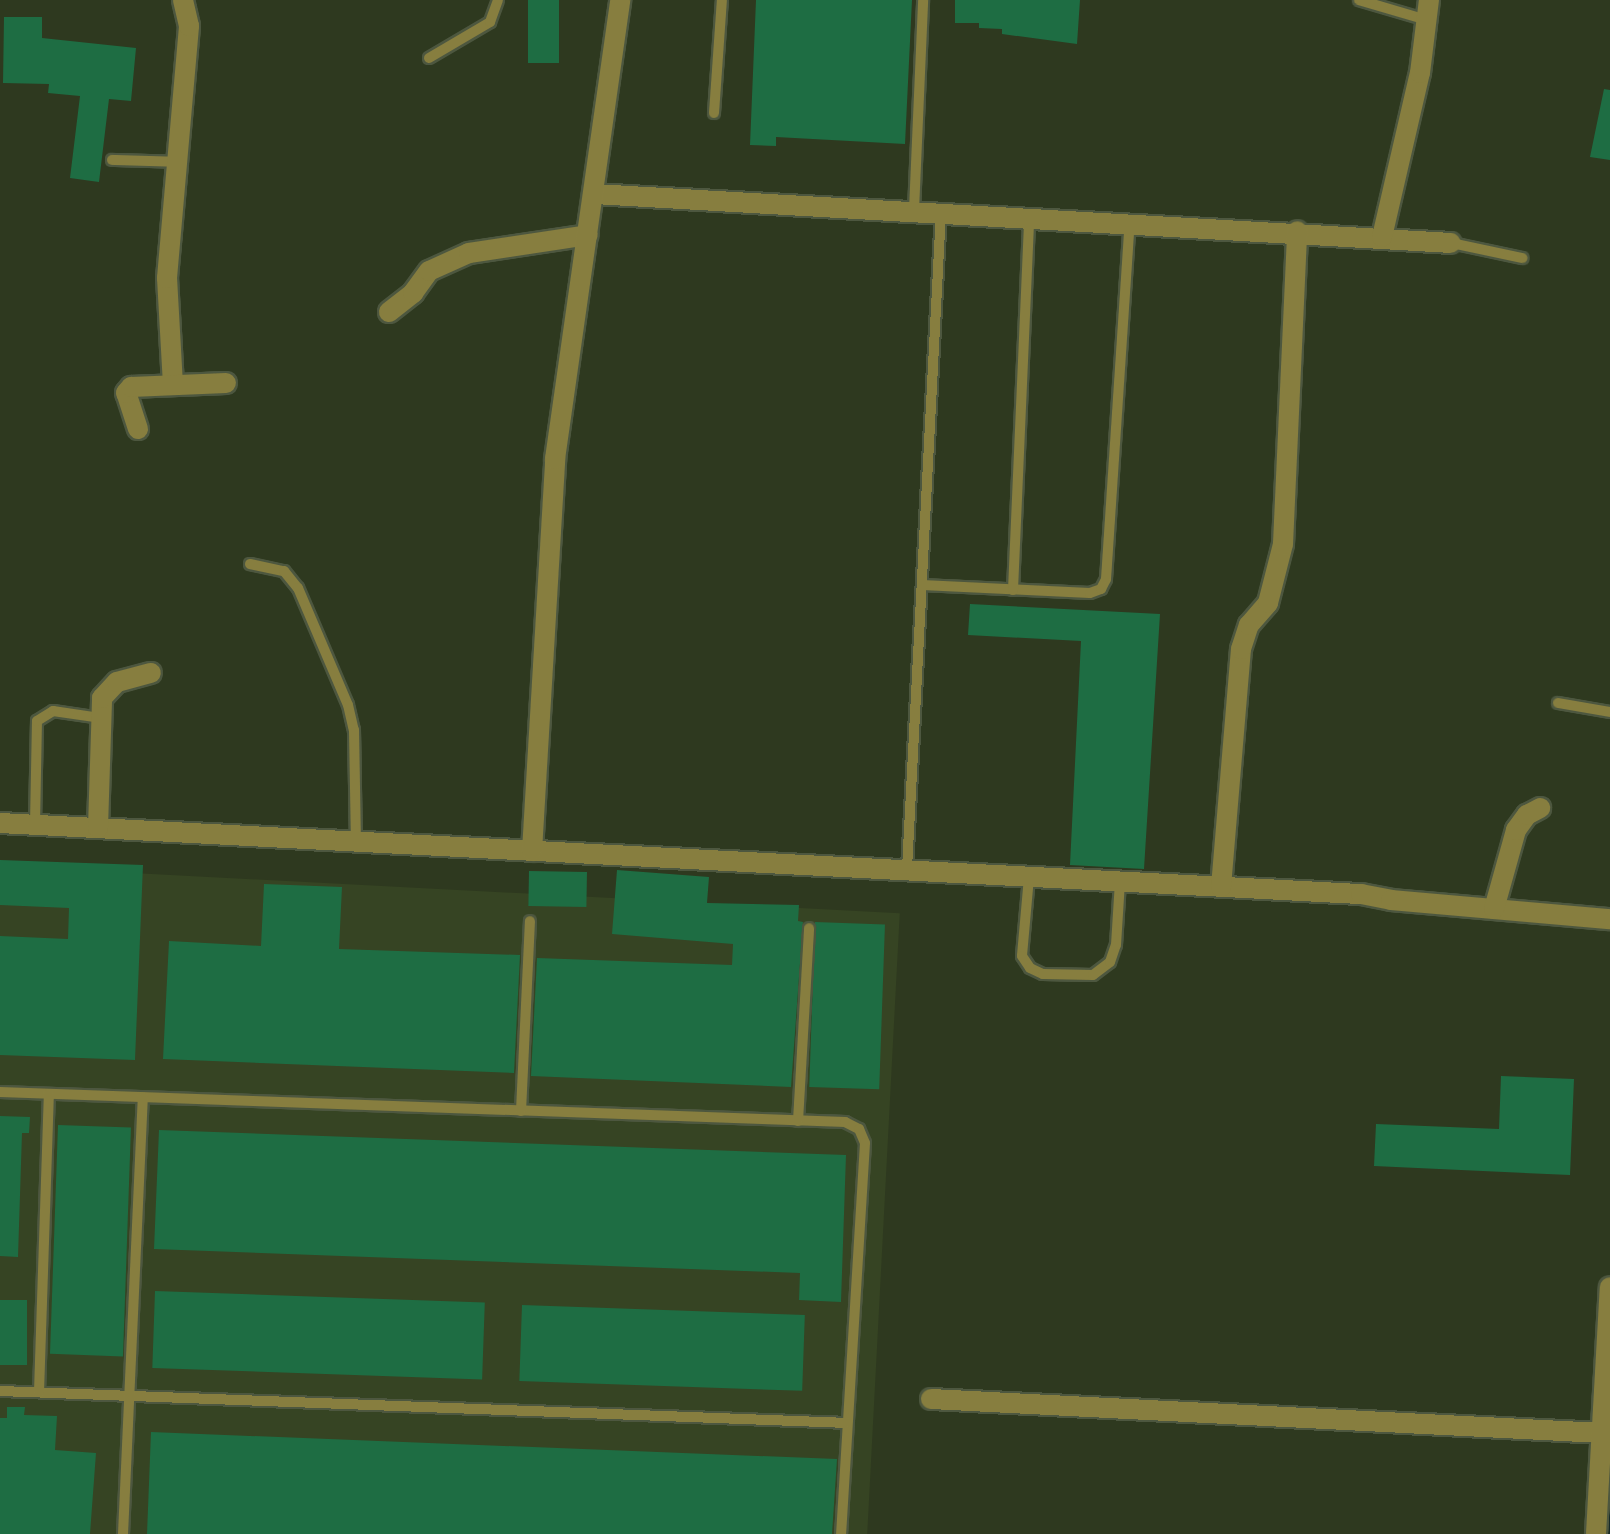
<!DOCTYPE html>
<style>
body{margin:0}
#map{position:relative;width:1610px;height:1534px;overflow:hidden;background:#2e391f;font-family:Signika,sans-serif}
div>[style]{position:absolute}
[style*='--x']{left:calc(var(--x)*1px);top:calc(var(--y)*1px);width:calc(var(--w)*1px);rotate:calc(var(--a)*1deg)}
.built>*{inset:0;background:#364423;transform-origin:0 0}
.stream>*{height:5px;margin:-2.5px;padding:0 2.5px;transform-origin:2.5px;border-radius:2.5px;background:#172926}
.building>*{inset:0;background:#1e6d43;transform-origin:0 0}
.roads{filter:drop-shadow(2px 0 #4d573f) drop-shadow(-2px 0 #4d573f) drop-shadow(0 2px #4d573f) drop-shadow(0 -2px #4d573f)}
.service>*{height:10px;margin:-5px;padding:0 5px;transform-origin:5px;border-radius:5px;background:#877e3f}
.minor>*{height:20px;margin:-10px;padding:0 10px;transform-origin:10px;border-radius:10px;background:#877e3f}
span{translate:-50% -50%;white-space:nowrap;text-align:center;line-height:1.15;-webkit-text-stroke:9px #2e391f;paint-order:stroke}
</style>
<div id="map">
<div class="built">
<i style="left:0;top:866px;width:901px;height:668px;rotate:3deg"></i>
</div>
<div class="stream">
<i style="--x:1609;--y:1534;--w:22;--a:-87"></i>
</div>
<div class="building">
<i style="left:528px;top:0;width:31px;height:63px"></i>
<i style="clip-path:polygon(756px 0,912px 0,905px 144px,776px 137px,776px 146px,750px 145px)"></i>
<i style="clip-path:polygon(955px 0,1080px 0,1077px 44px,1002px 34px,1002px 29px,979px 28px,979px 23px,955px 23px)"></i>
<i style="clip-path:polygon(4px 17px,42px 17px,42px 38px,136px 48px,131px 101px,109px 99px,99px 182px,70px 178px,80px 96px,48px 93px,49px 84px,3px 83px)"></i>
<i style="clip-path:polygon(1604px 89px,1610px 90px,1610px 160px,1590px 157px)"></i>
<i style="clip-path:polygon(970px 604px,1160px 614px,1144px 869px,1070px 865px,1081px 641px,968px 635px)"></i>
<i style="clip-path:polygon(0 860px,143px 865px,135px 1060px,0 1055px,0 936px,68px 939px,69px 908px,0 905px)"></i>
<i style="clip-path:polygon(617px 870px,709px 877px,707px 903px,799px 905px,798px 921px,803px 922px,791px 1087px,531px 1076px,537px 958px,732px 965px,733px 944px,612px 934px)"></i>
<i style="left:529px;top:871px;width:58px;height:35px;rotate:1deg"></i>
<i style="clip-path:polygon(264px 884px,342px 887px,339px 949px,520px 955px,514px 1073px,163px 1059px,169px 941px,261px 946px)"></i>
<i style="left:815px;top:922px;width:70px;height:165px;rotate:2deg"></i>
<i style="clip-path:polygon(1501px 1076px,1574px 1079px,1570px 1175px,1374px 1166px,1376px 1124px,1499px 1129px)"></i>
<i style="clip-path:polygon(0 1116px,30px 1117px,29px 1133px,22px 1133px,18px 1257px,0 1256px)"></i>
<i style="left:58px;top:1125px;width:73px;height:229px;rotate:2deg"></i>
<i style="clip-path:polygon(159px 1130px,846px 1155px,841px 1302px,799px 1300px,800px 1273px,154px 1249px)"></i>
<i style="left:155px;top:1291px;width:330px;height:77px;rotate:2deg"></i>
<i style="left:0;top:1300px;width:27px;height:65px"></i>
<i style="left:522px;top:1305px;width:283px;height:76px;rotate:2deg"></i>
<i style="clip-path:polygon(7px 1407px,25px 1407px,24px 1415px,57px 1416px,55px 1450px,96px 1453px,90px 1534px,0 1534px,0 1418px,7px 1418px)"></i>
<i style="clip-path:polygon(151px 1432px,837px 1459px,832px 1534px,147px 1534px)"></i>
</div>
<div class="roads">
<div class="service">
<i style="--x:1359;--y:0;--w:71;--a:16.4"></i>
<i style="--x:429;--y:58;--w:71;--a:-30.5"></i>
<i style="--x:490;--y:22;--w:23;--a:-70"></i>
<i style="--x:714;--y:113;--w:113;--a:-86"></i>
<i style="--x:112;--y:160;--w:66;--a:1.7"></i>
<i style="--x:914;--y:210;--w:210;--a:-87.5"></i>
<i style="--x:1451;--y:243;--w:73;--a:11.9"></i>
<i style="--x:250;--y:564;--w:35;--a:12"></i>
<i style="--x:284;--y:571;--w:22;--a:51"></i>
<i style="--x:298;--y:588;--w:127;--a:66.9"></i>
<i style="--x:348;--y:705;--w:26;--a:77"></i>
<i style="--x:354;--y:730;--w:111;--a:89"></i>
<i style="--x:922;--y:585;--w:168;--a:2.7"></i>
<i style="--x:1090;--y:593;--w:12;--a:-20"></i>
<i style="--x:1101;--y:589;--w:11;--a:-63"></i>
<i style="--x:1106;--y:579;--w:358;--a:-86.2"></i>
<i style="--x:1013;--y:590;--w:373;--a:-87.5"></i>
<i style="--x:1558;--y:703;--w:53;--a:9.8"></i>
<i style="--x:35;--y:824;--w:103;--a:-88.9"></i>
<i style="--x:37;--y:721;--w:19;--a:-32"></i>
<i style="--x:53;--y:711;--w:49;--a:8.3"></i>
<i style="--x:907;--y:869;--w:658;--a:-87.04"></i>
<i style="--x:1029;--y:877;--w:79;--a:95.1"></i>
<i style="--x:1022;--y:956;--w:14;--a:56"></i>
<i style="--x:1030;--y:968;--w:14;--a:25"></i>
<i style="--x:1043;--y:974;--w:50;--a:1.1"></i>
<i style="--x:1093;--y:975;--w:21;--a:-37"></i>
<i style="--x:1110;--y:962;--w:18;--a:-71"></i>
<i style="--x:1116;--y:945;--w:63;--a:-86.4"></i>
<i style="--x:0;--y:1092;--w:846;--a:2.03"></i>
<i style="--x:845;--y:1122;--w:16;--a:27"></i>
<i style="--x:859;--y:1129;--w:15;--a:67"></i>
<i style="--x:865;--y:1143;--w:392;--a:93.5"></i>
<i style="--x:521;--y:1111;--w:190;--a:-87.3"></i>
<i style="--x:798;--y:1121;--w:193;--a:-86.7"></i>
<i style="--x:0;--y:1391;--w:848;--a:2.16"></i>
<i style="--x:39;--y:1392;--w:298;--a:-88.1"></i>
<i style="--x:123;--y:1534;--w:437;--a:-87.4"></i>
</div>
<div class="minor">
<i style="--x:594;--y:194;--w:858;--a:3.27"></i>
<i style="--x:1382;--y:237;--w:168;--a:-77"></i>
<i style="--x:1420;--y:73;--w:74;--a:-83"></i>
<i style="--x:389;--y:312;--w:31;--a:-38"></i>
<i style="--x:413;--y:293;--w:27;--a:-54"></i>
<i style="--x:429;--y:271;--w:44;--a:-24.2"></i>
<i style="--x:469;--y:253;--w:120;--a:-8.6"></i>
<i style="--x:173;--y:385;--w:107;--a:-93.2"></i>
<i style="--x:167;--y:278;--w:253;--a:-85"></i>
<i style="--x:189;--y:26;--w:27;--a:-103"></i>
<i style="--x:138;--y:429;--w:38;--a:-108"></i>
<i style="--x:126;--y:393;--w:8;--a:-50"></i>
<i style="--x:131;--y:387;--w:95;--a:-2.4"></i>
<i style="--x:0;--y:823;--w:1363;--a:2.99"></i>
<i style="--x:1361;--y:894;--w:31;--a:11"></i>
<i style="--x:1391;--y:900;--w:220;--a:5"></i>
<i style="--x:98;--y:828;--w:130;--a:-88.2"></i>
<i style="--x:102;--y:698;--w:22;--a:-47"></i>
<i style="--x:117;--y:682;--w:35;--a:-15"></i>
<i style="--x:532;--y:851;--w:393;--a:-86.6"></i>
<i style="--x:555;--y:459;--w:464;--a:-81.9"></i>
<i style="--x:1221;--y:887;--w:239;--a:-85.2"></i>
<i style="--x:1241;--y:649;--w:25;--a:-72"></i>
<i style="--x:1249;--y:625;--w:29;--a:-49"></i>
<i style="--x:1268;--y:603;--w:61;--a:-75.7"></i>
<i style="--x:1283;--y:544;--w:313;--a:-87.4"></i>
<i style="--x:1494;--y:909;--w:82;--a:-74.4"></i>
<i style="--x:1516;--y:830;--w:19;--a:-54"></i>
<i style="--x:1527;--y:815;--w:15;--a:-28"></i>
<i style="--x:931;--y:1399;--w:672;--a:2.9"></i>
<i style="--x:1596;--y:1534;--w:247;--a:-86.8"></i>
</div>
</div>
</div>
